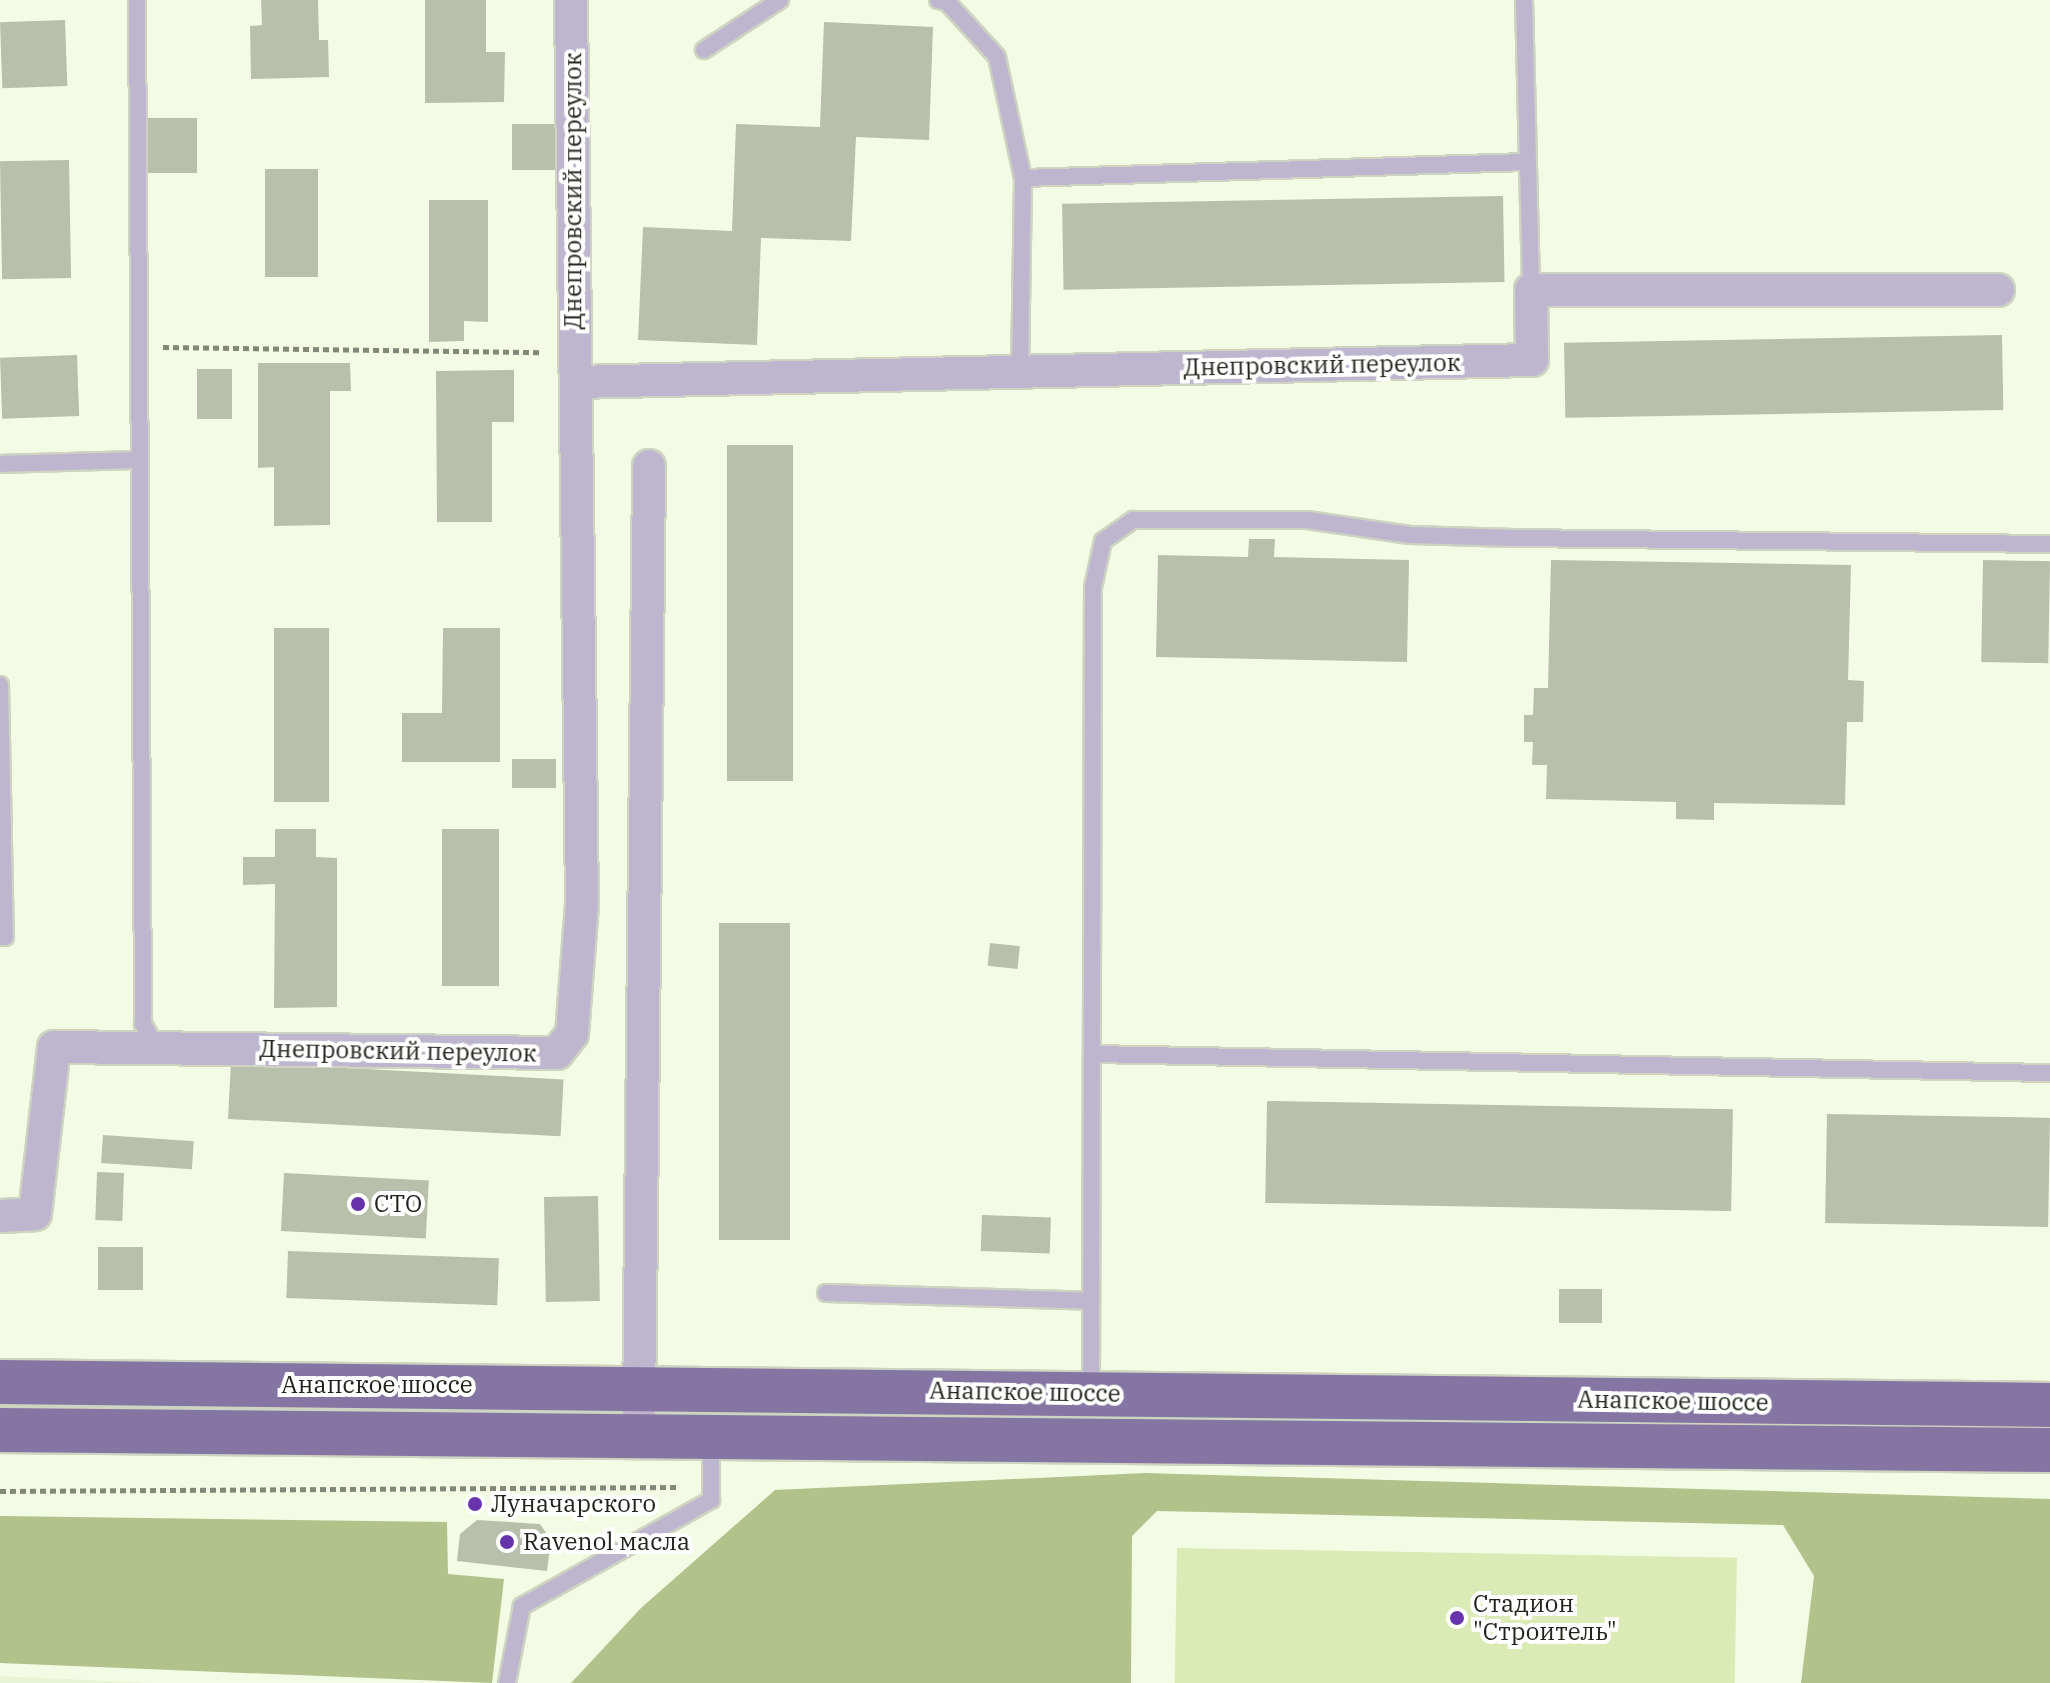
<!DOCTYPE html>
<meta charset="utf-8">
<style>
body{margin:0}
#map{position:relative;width:2050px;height:1683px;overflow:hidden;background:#f4fbe5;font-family:"IBM Plex Serif",serif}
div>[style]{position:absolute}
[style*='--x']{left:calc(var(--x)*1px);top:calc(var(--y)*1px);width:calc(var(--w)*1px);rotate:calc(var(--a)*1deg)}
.built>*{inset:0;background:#e9f3d5}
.green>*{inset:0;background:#daebb5;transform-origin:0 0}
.forest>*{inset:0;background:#b1c28b}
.building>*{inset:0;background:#b8bfaa;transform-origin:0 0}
.path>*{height:5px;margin-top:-2.5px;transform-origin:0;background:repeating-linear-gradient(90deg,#828778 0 6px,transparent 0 10px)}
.roads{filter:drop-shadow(2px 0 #ced4c1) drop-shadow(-2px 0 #ced4c1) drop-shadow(0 2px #ced4c1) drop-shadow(0 -2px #ced4c1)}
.service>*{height:16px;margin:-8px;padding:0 8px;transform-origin:8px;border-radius:8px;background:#bdb6ce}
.minor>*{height:32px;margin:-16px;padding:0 16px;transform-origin:16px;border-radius:16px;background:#bdb6ce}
.trunk>*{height:44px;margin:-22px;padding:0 22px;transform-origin:22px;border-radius:22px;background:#8475a3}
.dots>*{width:22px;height:22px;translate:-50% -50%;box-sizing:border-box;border:4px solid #fff;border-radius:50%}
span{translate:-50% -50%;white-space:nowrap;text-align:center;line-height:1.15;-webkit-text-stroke:8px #fff;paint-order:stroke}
.street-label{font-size:24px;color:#21241c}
.poi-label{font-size:24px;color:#21241c}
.left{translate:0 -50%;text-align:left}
</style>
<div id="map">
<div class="built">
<i style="clip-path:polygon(0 1676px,150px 1683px,0 1683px)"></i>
</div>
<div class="green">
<i style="left:1177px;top:1548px;width:560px;height:135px;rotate:1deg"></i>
</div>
<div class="forest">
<i style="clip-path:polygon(1145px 1473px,2050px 1499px,2050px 1683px,1801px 1683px,1814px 1576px,1783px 1525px,1157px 1511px,1132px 1536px,1131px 1683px,571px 1683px,641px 1608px,775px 1490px)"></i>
<i style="clip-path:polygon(0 1516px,447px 1522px,448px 1574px,504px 1579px,492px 1683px,0 1663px)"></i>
</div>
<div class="building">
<i style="clip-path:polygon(261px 0,318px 0,319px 40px,328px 40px,329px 77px,251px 79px,250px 26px,262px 25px)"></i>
<i style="clip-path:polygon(425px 0,486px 0,486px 52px,505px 52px,504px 102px,425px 103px)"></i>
<i style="left:65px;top:20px;width:66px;height:65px;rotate:88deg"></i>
<i style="clip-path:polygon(824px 22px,933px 27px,929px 140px,856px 137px,851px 241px,761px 238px,757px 345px,638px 340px,643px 227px,732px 231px,736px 124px,820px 127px)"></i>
<i style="left:148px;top:118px;width:49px;height:55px"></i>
<i style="left:512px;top:124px;width:45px;height:46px"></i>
<i style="left:69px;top:160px;width:118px;height:69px;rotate:89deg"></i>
<i style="left:265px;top:169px;width:53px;height:108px"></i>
<i style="left:1503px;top:196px;width:86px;height:441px;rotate:89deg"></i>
<i style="clip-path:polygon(429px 200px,488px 200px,488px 322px,464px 321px,464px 341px,429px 342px)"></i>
<i style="left:2002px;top:335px;width:75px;height:438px;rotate:89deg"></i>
<i style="left:77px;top:355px;width:61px;height:77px;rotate:88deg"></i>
<i style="clip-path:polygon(258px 363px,350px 363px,351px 391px,330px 391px,330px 525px,274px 526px,274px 467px,258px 468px)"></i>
<i style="left:232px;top:369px;width:50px;height:35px;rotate:90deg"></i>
<i style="clip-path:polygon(514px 370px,514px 422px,492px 422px,492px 522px,437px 522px,436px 371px)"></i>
<i style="left:727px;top:445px;width:66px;height:336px"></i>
<i style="clip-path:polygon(1249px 539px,1275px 539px,1274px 557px,1409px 560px,1407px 662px,1156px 657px,1158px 555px,1248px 557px)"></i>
<i style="clip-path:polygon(1551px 560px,1851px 565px,1848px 680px,1864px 681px,1863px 722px,1847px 722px,1845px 805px,1714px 803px,1714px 820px,1676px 819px,1676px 802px,1546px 799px,1547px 765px,1532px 765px,1533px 742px,1524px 742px,1524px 715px,1533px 715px,1534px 688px,1548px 688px)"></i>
<i style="left:1983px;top:560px;width:67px;height:102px;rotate:1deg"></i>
<i style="left:274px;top:628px;width:55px;height:174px"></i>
<i style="clip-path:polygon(443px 628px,500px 628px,500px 762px,402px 762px,402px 713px,442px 713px)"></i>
<i style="left:556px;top:759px;width:29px;height:44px;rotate:90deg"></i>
<i style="clip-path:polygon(275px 829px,316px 829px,316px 857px,337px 858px,337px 1007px,274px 1008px,275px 884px,243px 885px,243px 857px,275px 857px)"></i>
<i style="left:442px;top:829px;width:57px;height:157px"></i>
<i style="left:719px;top:923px;width:71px;height:317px"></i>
<i style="left:990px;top:943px;width:30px;height:23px;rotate:6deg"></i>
<i style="left:231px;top:1062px;width:333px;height:57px;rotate:3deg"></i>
<i style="left:1267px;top:1101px;width:466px;height:102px;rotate:1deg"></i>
<i style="left:1827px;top:1114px;width:223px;height:109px;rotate:1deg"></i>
<i style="left:103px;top:1135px;width:91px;height:28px;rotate:4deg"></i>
<i style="left:97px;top:1172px;width:27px;height:48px;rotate:2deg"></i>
<i style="left:284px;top:1173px;width:145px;height:58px;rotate:3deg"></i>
<i style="left:598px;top:1196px;width:105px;height:54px;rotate:89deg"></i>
<i style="left:982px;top:1215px;width:69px;height:36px;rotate:2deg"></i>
<i style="left:98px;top:1247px;width:45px;height:43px"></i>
<i style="left:288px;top:1251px;width:211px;height:47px;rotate:2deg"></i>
<i style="left:1559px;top:1289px;width:43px;height:34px"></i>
<i style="clip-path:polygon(477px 1520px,540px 1524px,551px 1540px,547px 1571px,457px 1561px,460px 1534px)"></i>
</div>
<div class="path">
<i style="--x:163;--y:347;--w:378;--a:0.8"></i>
<i style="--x:0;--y:1491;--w:679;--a:-0.34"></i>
</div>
<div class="roads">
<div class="service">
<i style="--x:137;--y:0;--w:1024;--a:89.66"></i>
<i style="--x:143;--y:1024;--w:28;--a:60"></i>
<i style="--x:938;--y:0;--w:9;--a:13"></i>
<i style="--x:947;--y:2;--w:74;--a:47.7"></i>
<i style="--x:997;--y:57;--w:124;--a:77.9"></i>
<i style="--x:1524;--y:0;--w:290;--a:88.6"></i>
<i style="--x:704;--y:50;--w:91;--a:-33.3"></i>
<i style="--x:1020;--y:372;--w:194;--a:-89.1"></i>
<i style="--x:1023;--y:178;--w:504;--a:-1.82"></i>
<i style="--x:0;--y:464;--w:137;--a:-1.7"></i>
<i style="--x:0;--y:685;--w:252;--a:88.9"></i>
<i style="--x:5;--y:937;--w:5;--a:180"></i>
<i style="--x:1092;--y:1054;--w:958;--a:1.14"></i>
<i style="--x:826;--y:1293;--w:265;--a:1.7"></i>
<i style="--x:1091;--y:1393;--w:806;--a:-89.86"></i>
<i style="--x:1093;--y:587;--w:47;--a:-77.7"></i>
<i style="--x:1103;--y:541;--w:37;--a:-35"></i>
<i style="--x:1133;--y:520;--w:174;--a:0"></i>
<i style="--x:1307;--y:520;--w:104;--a:8.3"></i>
<i style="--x:1410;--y:535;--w:104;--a:1.7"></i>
<i style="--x:1514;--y:538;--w:536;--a:0.64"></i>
<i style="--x:507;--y:1683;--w:78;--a:-79"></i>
<i style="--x:522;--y:1606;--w:217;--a:-29.3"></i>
<i style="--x:711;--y:1500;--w:63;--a:-90"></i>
</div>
<div class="minor">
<i style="--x:576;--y:382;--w:956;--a:-1.32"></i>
<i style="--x:1532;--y:360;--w:70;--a:-90.8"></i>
<i style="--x:1531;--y:290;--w:467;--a:0"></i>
<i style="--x:0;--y:1216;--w:35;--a:-3"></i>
<i style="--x:35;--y:1214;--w:168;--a:-83.5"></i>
<i style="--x:54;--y:1047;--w:503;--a:0.68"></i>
<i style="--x:557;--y:1053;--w:24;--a:-52"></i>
<i style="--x:572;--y:1034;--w:131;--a:-85.6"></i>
<i style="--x:582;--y:903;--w:903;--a:-90.7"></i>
<i style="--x:639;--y:1411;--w:945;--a:-89.39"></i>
</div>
<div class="trunk">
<i style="--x:0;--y:1382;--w:2050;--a:0.64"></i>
<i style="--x:0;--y:1430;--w:2050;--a:0.56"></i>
</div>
</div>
<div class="dots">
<i style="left:358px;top:1204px;background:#6734ab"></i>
<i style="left:475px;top:1504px;background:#6734ab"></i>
<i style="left:507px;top:1542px;background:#6734ab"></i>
<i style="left:1457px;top:1618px;background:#6734ab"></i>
</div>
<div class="street-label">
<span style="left:573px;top:191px;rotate:-90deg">Днепровский переулок</span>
<span style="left:1322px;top:365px;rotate:-1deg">Днепровский переулок</span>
<span style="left:398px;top:1051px;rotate:1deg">Днепровский переулок</span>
<span style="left:377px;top:1385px">Анапское шоссе</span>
<span style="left:1025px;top:1392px;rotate:1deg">Анапское шоссе</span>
<span style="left:1673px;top:1401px;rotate:1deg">Анапское шоссе</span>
</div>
<div class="poi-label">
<span class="left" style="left:374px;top:1204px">СТО</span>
<span class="left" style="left:491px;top:1504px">Луначарского</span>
<span class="left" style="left:523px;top:1542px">Ravenol масла</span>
<span class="left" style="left:1473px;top:1618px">Стадион<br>"Строитель"</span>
</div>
</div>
